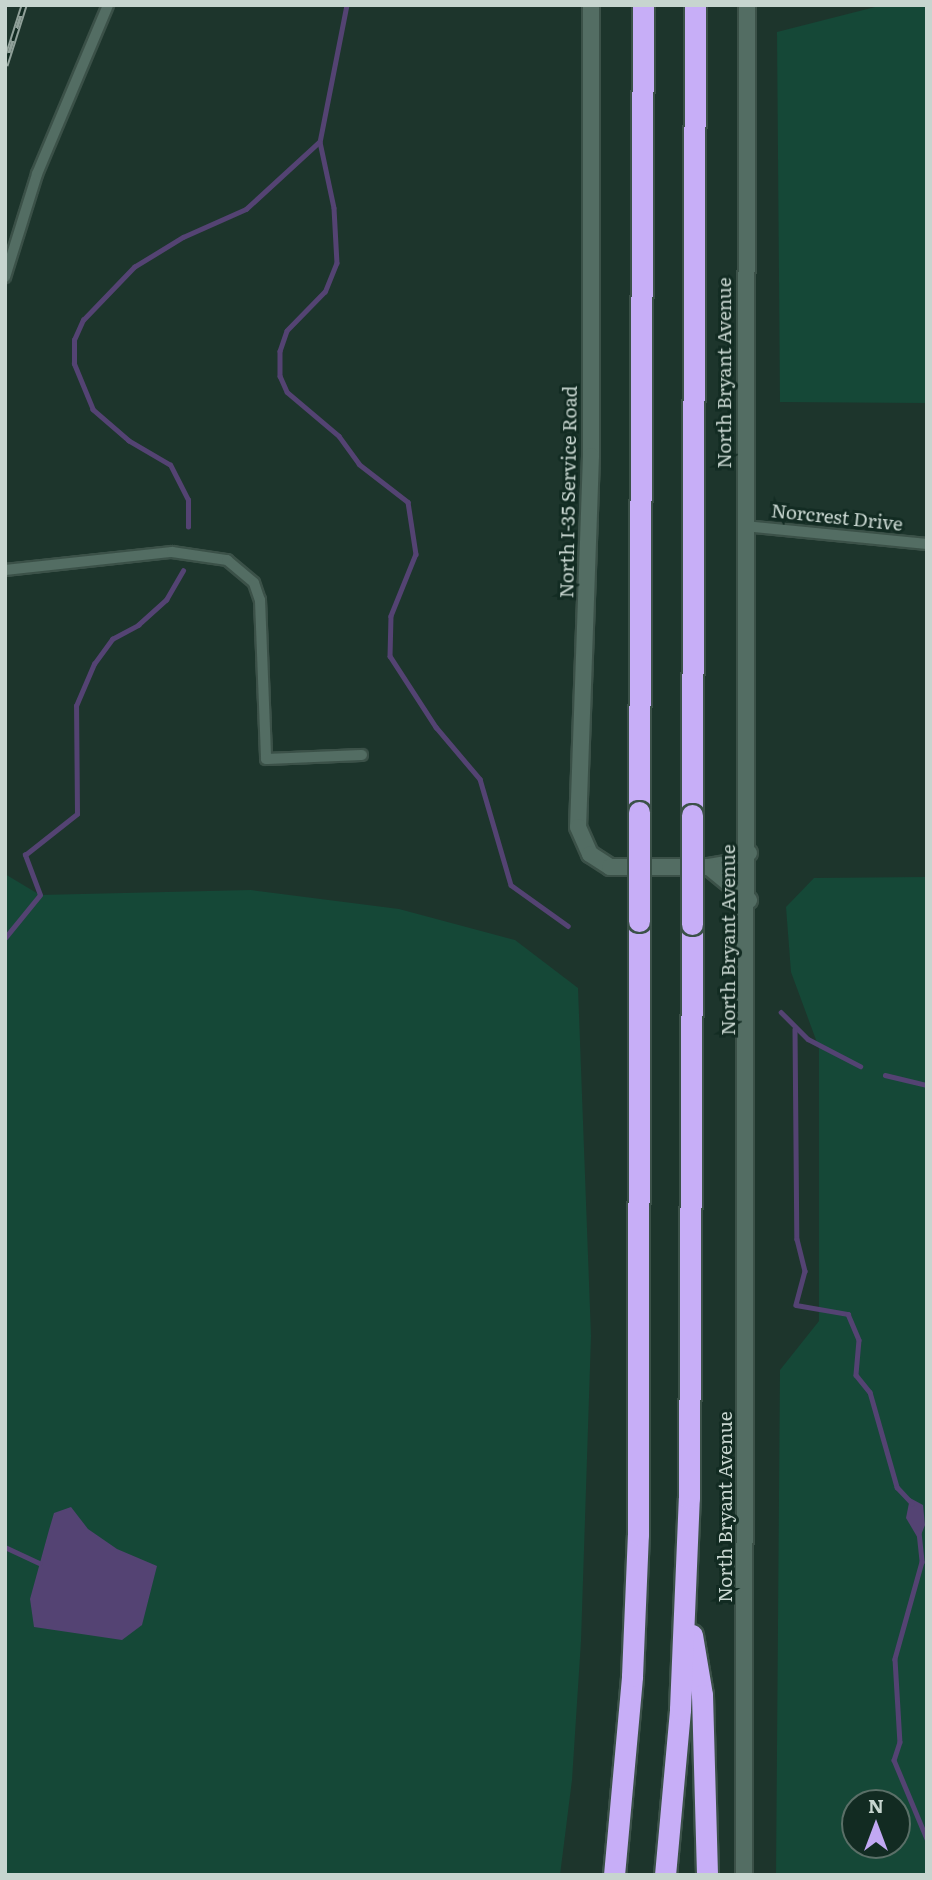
<!DOCTYPE html>
<style>
body{margin:0}
#map{position:relative;width:932px;height:1880px;overflow:hidden;background:#1d352c;font-family:Literata,serif}
div>[style]{position:absolute}
[style*='--x']{left:calc(var(--x)*1px);top:calc(var(--y)*1px);width:calc(var(--w)*1px);rotate:calc(var(--a)*1deg)}
.green>*{inset:0;background:#154837}
.water>*{inset:0;background:#544373}
.stream>*{height:4.5px;margin:-2.25px;padding:0 2.25px;transform-origin:2.25px;border-radius:2.25px;background:#544373}
.roads{filter:drop-shadow(2px 0 #3b5148) drop-shadow(-2px 0 #3b5148) drop-shadow(0 2px #3b5148) drop-shadow(0 -2px #3b5148)}
.street>*{height:10px;margin:-5px;padding:0 5px;transform-origin:5px;border-radius:5px;background:#536d63}
.secondary>*{height:16px;margin:-8px;padding:0 8px;transform-origin:8px;border-radius:8px;background:#536d63}
.highway>*{height:21px;margin:-10.5px;padding:0 10.5px;transform-origin:10.5px;border-radius:10.5px;background:#c7aef7}
.rail>*{height:7px;margin-top:-3.5px;transform-origin:0;background:repeating-linear-gradient(90deg,#122b22 0 13px,#90a19a 0 26px);box-sizing:border-box;border-block:2px solid #90a19a}
.bridges{filter:drop-shadow(2px 0 #3b5148) drop-shadow(-2px 0 #3b5148) drop-shadow(0 2px #3b5148) drop-shadow(0 -2px #3b5148)}
.highway-bridge>*{height:21px;margin:-10.5px;padding:0 10.5px;transform-origin:10.5px;border-radius:10.5px;background:#c7aef7}
span{translate:-50% -50%;white-space:nowrap;text-align:center;line-height:1.15;-webkit-text-stroke:6px #122b22;paint-order:stroke}
.street-label{font-size:19px;color:#c7d5cf}
.frame{position:absolute;inset:0;border:7px solid #c7d5cf;pointer-events:none}
.north{position:absolute;left:841px;top:1789px;width:70px;height:70px;box-sizing:border-box;background:#122b22;border:2px solid #5a6f67;border-radius:50%;rotate:0deg;font-size:19px;font-weight:700;line-height:28px;text-align:center;color:#c7d5cf}
.north::after{content:'';display:block;margin:auto;width:24px;height:32px;background:#c1a8f3;clip-path:polygon(50% 0,100% 100%,50% 72%,0 100%)}
</style>
<div id="map">
<div class="green">
<i style="clip-path:polygon(883px 5px,927px 5px,927px 403px,780px 402px,777px 32px)"></i>
<i style="clip-path:polygon(5px 874px,40px 895px,251px 890px,399px 909px,515px 940px,578px 988px,591px 1336px,581px 1641px,572px 1780px,560px 1875px,5px 1875px)"></i>
<i style="clip-path:polygon(evenodd,927px 877px,927px 1875px,776px 1875px,780px 1370px,819px 1321px,819px 1048px,791px 972px,786px 907px,814px 878px,927px 877px,855px 1803px,897px 1803px,897px 1845px,855px 1845px,855px 1803px)"></i>
</div>
<div class="water">
<i style="clip-path:polygon(910px 1498px,923px 1505px,925px 1525px,919px 1540px,906px 1518px)"></i>
<i style="clip-path:polygon(71px 1507px,88px 1529px,117px 1549px,157px 1566px,142px 1625px,122px 1640px,34px 1627px,30px 1599px,49px 1530px,54px 1513px)"></i>
</div>
<div class="stream">
<i style="--x:347;--y:5;--w:140;--a:101.1"></i>
<i style="--x:320;--y:142;--w:67;--a:78"></i>
<i style="--x:334;--y:208;--w:55;--a:86.9"></i>
<i style="--x:337;--y:263;--w:31;--a:112"></i>
<i style="--x:325;--y:292;--w:54;--a:134.3"></i>
<i style="--x:287;--y:331;--w:21;--a:109"></i>
<i style="--x:280;--y:351;--w:25;--a:90"></i>
<i style="--x:280;--y:376;--w:17;--a:66"></i>
<i style="--x:287;--y:392;--w:68;--a:40.2"></i>
<i style="--x:339;--y:436;--w:34;--a:54"></i>
<i style="--x:359;--y:464;--w:62;--a:37.8"></i>
<i style="--x:408;--y:502;--w:53;--a:81.3"></i>
<i style="--x:416;--y:554;--w:67;--a:112"></i>
<i style="--x:391;--y:616;--w:40;--a:91.4"></i>
<i style="--x:390;--y:656;--w:85;--a:57.1"></i>
<i style="--x:436;--y:727;--w:68;--a:49.8"></i>
<i style="--x:480;--y:779;--w:110;--a:73.7"></i>
<i style="--x:511;--y:885;--w:70;--a:35.7"></i>
<i style="--x:188;--y:527;--w:27;--a:-90"></i>
<i style="--x:188;--y:500;--w:39;--a:-117"></i>
<i style="--x:170;--y:465;--w:48;--a:-149.7"></i>
<i style="--x:129;--y:441;--w:48;--a:-139.3"></i>
<i style="--x:93;--y:410;--w:50;--a:-112.4"></i>
<i style="--x:74;--y:364;--w:24;--a:-90"></i>
<i style="--x:74;--y:340;--w:22;--a:-66"></i>
<i style="--x:83;--y:320;--w:74;--a:-46.1"></i>
<i style="--x:134;--y:267;--w:57;--a:-31.5"></i>
<i style="--x:183;--y:237;--w:69;--a:-24"></i>
<i style="--x:246;--y:209;--w:99;--a:-42.5"></i>
<i style="--x:5;--y:938;--w:55;--a:-50.9"></i>
<i style="--x:40;--y:895;--w:43;--a:-110.6"></i>
<i style="--x:25;--y:855;--w:66;--a:-38.3"></i>
<i style="--x:77;--y:814;--w:108;--a:-90.5"></i>
<i style="--x:76;--y:706;--w:46;--a:-66.8"></i>
<i style="--x:94;--y:664;--w:31;--a:-54"></i>
<i style="--x:112;--y:639;--w:30;--a:-28"></i>
<i style="--x:138;--y:625;--w:38;--a:-42"></i>
<i style="--x:166;--y:600;--w:34;--a:-60"></i>
<i style="--x:781;--y:1012;--w:38;--a:45"></i>
<i style="--x:808;--y:1039;--w:59;--a:27.4"></i>
<i style="--x:795;--y:1029;--w:210;--a:89.5"></i>
<i style="--x:797;--y:1239;--w:33;--a:76"></i>
<i style="--x:805;--y:1271;--w:35;--a:105"></i>
<i style="--x:796;--y:1305;--w:53;--a:9.8"></i>
<i style="--x:848;--y:1314;--w:28;--a:67"></i>
<i style="--x:859;--y:1340;--w:35;--a:95"></i>
<i style="--x:856;--y:1375;--w:22;--a:51"></i>
<i style="--x:870;--y:1392;--w:99;--a:74.1"></i>
<i style="--x:897;--y:1487;--w:22;--a:47"></i>
<i style="--x:885;--y:1075;--w:43;--a:13.4"></i>
<i style="--x:919;--y:1532;--w:30;--a:84"></i>
<i style="--x:922;--y:1562;--w:101;--a:105.6"></i>
<i style="--x:895;--y:1659;--w:83;--a:86.6"></i>
<i style="--x:900;--y:1742;--w:19;--a:108"></i>
<i style="--x:894;--y:1760;--w:86;--a:67.3"></i>
<i style="--x:5;--y:1547;--w:38;--a:25"></i>
</div>
<div class="roads">
<div class="street">
<i style="--x:5;--y:277;--w:108;--a:-72.7"></i>
<i style="--x:37;--y:174;--w:183;--a:-67.2"></i>
<i style="--x:744;--y:526;--w:184;--a:5.6"></i>
<i style="--x:5;--y:570;--w:168;--a:-6.2"></i>
<i style="--x:172;--y:552;--w:56;--a:8.3"></i>
<i style="--x:227;--y:560;--w:35;--a:40"></i>
<i style="--x:254;--y:583;--w:18;--a:71"></i>
<i style="--x:260;--y:600;--w:159;--a:87.8"></i>
<i style="--x:266;--y:759;--w:96;--a:-2.4"></i>
</div>
<div class="secondary">
<i style="--x:591;--y:5;--w:451;--a:90"></i>
<i style="--x:591;--y:456;--w:371;--a:92"></i>
<i style="--x:578;--y:827;--w:30;--a:66"></i>
<i style="--x:590;--y:854;--w:24;--a:33"></i>
<i style="--x:610;--y:867;--w:99;--a:0"></i>
<i style="--x:709;--y:867;--w:28;--a:-10"></i>
<i style="--x:737;--y:862;--w:15;--a:-37"></i>
<i style="--x:709;--y:867;--w:52;--a:39.5"></i>
<i style="--x:744;--y:1875;--w:1870;--a:-89.91"></i>
</div>
<div class="highway">
<i style="--x:639;--y:812;--w:807;--a:-89.72"></i>
<i style="--x:692;--y:815;--w:810;--a:-89.79"></i>
<i style="--x:692;--y:1635;--w:61;--a:80.5"></i>
<i style="--x:702;--y:1695;--w:180;--a:88.4"></i>
<i style="--x:614;--y:1875;--w:200;--a:-84.8"></i>
<i style="--x:632;--y:1676;--w:141;--a:-87.6"></i>
<i style="--x:638;--y:1535;--w:614;--a:-89.91"></i>
<i style="--x:665;--y:1875;--w:167;--a:-84.8"></i>
<i style="--x:680;--y:1709;--w:211;--a:-87.6"></i>
<i style="--x:689;--y:1498;--w:574;--a:-89.7"></i>
</div>
</div>
<div class="rail">
<i style="--x:5;--y:65;--w:63;--a:-72.4"></i>
</div>
<div class="bridges">
<div class="highway-bridge">
<i style="--x:639;--y:812;--w:109;--a:90"></i>
<i style="--x:692;--y:924;--w:109;--a:-90"></i>
</div>
</div>
<div class="street-label">
<span style="left:724px;top:373px;rotate:-90deg">North Bryant Avenue</span>
<span style="left:568px;top:492px;rotate:-89deg">North I-35 Service Road</span>
<span style="left:837px;top:517px;rotate:6deg">Norcrest Drive</span>
<span style="left:728px;top:940px;rotate:-90deg">North Bryant Avenue</span>
<span style="left:725px;top:1507px;rotate:-90deg">North Bryant Avenue</span>
</div>
<div class="frame"></div>
<div class="north">N</div>
</div>
